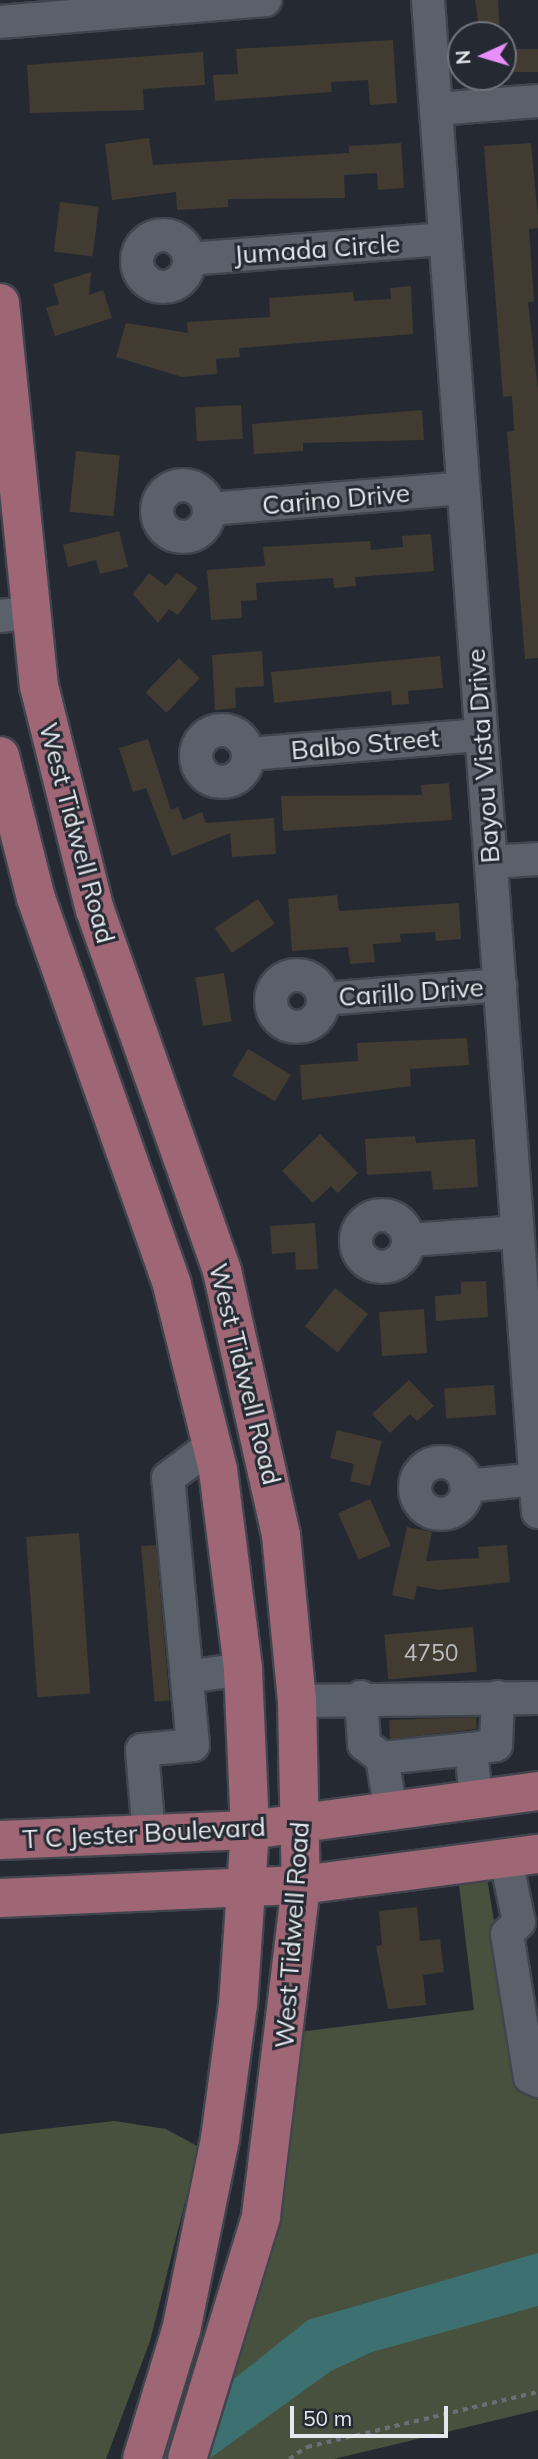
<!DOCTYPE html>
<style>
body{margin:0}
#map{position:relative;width:538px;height:2459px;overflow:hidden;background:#252a32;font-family:Mulish,sans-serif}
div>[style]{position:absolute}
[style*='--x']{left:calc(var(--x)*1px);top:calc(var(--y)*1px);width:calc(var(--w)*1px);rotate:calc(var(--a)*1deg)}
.green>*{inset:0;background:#48513e}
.water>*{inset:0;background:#3d7171}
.building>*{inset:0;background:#413b32;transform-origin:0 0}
.path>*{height:3.5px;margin-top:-1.75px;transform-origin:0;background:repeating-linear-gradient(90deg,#6b6f77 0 5px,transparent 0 10px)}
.roads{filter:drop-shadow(2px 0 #41454d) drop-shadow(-2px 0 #41454d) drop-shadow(0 2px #41454d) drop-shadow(0 -2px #41454d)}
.minor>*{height:32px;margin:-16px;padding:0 16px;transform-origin:16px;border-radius:16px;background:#5b616a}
.minor>.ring{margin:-16px;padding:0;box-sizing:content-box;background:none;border:32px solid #5b616a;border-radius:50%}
.major>*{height:38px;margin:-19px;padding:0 19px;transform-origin:19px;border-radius:19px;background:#9f6675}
span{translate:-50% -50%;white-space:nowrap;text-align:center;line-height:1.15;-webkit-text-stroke:6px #252a32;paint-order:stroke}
.number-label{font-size:23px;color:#bbbcbe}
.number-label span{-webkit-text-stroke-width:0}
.street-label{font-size:26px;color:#e4e7ed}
.north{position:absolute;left:447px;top:21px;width:70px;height:70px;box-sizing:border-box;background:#252a32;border:2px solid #71767d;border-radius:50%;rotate:266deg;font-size:19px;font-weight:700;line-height:28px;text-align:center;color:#e4e7ed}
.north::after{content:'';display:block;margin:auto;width:24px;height:32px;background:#e98eff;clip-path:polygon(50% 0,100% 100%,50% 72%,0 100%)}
.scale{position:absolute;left:290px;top:2406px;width:158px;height:32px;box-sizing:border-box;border:4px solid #e4e7ed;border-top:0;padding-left:9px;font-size:21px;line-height:24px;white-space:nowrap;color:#e4e7ed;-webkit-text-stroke:5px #252a32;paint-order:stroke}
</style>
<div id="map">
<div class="green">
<i style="clip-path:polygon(486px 1872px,521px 2087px,538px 2100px,538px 2410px,334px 2459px,203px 2459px,299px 2032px,474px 2010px,458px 1876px)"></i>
<i style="clip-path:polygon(114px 2121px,166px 2129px,199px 2147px,150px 2341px,106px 2459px,0 2459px,0 2134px)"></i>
</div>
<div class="water">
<i style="clip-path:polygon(538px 2253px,538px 2306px,372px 2352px,331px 2371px,209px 2459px,133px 2459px,308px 2320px)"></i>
</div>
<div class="building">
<i style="clip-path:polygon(475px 0,498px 0,500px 35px,480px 35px)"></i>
<i style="clip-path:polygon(393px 40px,397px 103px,370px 105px,368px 80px,331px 82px,332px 92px,215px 101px,213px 75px,238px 74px,236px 49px)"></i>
<i style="left:538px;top:49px;width:23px;height:35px;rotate:90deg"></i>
<i style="clip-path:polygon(203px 52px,205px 85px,143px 89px,144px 110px,30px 113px,27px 65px)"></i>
<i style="clip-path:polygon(149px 138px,153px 165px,349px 153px,349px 146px,401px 143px,404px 188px,378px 190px,377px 173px,344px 175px,345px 198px,228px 199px,228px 207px,177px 210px,176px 192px,112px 200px,105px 144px)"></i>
<i style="clip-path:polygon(531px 143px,538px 217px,538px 228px,529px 229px,534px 302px,528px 302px,538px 389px,538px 658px,525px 659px,507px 432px,514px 431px,512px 396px,503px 397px,484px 146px)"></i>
<i style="left:60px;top:202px;width:39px;height:50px;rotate:7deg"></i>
<i style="clip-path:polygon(91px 272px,89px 295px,103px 290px,112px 318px,55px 336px,46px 308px,59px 304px,53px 284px)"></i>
<i style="clip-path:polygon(411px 286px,413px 334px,239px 348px,240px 357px,216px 359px,217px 374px,182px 377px,116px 357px,126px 323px,188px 333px,187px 322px,270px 317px,269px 298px,353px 292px,354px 301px,391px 299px,390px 288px)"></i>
<i style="left:241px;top:405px;width:34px;height:46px;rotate:87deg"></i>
<i style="clip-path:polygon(422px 410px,424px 440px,303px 443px,303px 451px,254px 454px,252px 424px)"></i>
<i style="left:76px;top:451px;width:44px;height:61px;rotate:6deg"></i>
<i style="clip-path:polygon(119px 531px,128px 567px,100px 574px,96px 560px,68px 567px,63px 545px)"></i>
<i style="clip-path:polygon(431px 534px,434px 571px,355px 577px,356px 586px,334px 588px,333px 578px,256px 583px,257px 600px,241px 601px,242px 618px,211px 620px,207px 570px,265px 566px,263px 547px,370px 541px,371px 550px,403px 547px,402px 536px)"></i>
<i style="clip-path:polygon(149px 573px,166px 586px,177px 573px,198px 588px,178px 615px,169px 609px,158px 623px,133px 594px)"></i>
<i style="clip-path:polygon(262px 651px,264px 686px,235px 688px,236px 708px,215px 710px,212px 655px)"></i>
<i style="clip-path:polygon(440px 656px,443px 688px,408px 691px,409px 704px,392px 705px,391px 691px,274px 703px,271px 672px)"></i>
<i style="left:179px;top:658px;width:29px;height:48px;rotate:44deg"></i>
<i style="clip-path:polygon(148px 739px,171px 810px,178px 807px,183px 820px,202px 812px,206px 823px,274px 818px,276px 854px,232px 857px,230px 833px,172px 856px,146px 788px,133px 792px,119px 748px)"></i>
<i style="clip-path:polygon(449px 783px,452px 820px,283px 831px,281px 796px,422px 795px,421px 785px)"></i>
<i style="clip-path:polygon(337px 895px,339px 911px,459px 903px,461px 939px,436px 941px,435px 932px,400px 934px,401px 942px,373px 944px,375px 962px,350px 964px,348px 947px,292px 951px,288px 899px)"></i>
<i style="left:258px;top:899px;width:30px;height:52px;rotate:56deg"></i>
<i style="left:224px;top:973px;width:49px;height:29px;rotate:81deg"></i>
<i style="clip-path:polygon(467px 1038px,469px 1065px,410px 1069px,411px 1086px,302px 1100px,300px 1065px,358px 1061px,357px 1043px)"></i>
<i style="left:248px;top:1049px;width:50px;height:31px;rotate:31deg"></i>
<i style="clip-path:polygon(320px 1134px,358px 1173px,338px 1193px,331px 1186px,313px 1203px,282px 1171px)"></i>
<i style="clip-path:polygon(415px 1136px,416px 1143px,475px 1139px,478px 1187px,433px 1190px,431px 1171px,367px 1175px,365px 1139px)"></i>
<i style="clip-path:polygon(315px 1223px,318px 1269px,296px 1270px,295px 1252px,272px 1254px,270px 1226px)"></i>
<i style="clip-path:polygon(486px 1281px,488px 1317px,436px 1321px,435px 1296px,461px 1294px,461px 1282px)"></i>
<i style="left:335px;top:1288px;width:42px;height:49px;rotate:38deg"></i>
<i style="left:424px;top:1309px;width:44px;height:45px;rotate:86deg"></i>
<i style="clip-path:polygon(409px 1380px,434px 1406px,417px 1421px,410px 1414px,390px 1433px,372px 1414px)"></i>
<i style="left:494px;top:1385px;width:30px;height:50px;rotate:86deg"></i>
<i style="clip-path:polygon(337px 1430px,382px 1441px,370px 1486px,350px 1481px,354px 1464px,330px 1458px)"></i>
<i style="left:370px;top:1499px;width:51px;height:35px;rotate:66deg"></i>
<i style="clip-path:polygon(407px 1527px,432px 1532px,426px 1561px,479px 1558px,478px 1547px,507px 1545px,510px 1582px,439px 1590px,417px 1586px,414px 1600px,392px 1595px)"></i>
<i style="left:79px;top:1533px;width:161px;height:53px;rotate:86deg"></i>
<i style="left:156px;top:1545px;width:156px;height:15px;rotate:85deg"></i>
<i style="left:473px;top:1627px;width:45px;height:89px;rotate:85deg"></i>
<i style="clip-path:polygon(476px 1717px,477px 1729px,390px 1739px,389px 1720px)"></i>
<i style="clip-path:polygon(417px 1907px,420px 1941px,440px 1939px,444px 1972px,423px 1975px,426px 2005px,388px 2009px,376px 1946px,382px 1945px,379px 1911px)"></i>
</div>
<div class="path">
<i style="--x:289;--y:2459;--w:22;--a:-34"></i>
<i style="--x:307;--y:2447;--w:237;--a:-13.4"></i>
</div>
<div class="roads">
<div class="minor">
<i style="--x:428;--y:0;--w:1516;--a:85.84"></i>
<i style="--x:0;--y:22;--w:266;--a:-4.7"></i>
<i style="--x:436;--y:109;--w:102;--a:-4.5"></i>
<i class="ring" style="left:137px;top:235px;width:20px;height:20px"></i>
<i style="--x:189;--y:259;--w:257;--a:-4.5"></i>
<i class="ring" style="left:157px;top:485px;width:20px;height:20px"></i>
<i style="--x:209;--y:509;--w:255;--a:-4.7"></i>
<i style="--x:0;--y:616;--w:29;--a:-6"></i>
<i class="ring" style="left:196px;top:730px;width:20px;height:20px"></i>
<i style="--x:249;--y:754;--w:233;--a:-4.7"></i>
<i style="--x:491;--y:862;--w:47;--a:-3.7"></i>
<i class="ring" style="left:271px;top:975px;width:20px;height:20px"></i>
<i style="--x:323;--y:999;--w:178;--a:-4.5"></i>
<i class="ring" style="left:356px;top:1215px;width:20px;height:20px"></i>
<i style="--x:409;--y:1240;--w:108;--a:-4.2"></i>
<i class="ring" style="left:415px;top:1462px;width:20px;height:20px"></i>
<i style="--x:466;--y:1486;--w:70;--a:-5.7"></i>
<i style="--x:187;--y:1677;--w:57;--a:-8.1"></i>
<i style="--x:361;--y:1697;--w:47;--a:86.3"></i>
<i style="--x:364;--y:1744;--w:23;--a:38"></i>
<i style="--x:382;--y:1758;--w:55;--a:80.5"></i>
<i style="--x:297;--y:1701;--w:241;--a:-0.7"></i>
<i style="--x:382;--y:1758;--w:89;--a:-5.8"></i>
<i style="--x:476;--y:1799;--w:50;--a:-95.7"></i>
<i style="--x:471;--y:1749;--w:25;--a:-9"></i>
<i style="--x:496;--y:1745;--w:48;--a:-87.6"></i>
<i style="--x:149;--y:1834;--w:84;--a:-94.8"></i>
<i style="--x:142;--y:1750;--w:51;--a:-5.6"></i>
<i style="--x:193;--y:1745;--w:268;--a:-95.3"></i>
<i style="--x:168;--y:1478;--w:55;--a:-36.9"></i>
<i style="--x:506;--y:1860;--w:63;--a:78.2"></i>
<i style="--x:519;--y:1922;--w:17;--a:135"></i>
<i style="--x:507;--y:1934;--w:145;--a:80.9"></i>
<i style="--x:530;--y:2077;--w:9;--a:27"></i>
</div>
<div class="major">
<i style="--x:0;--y:303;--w:385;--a:84.2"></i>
<i style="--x:39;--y:686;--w:231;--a:76"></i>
<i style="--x:95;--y:910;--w:383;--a:70.6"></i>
<i style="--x:222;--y:1271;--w:271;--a:77.4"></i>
<i style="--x:281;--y:1535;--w:167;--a:84.5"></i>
<i style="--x:297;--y:1701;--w:184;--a:88.8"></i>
<i style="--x:301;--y:1885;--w:334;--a:96.9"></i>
<i style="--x:261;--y:2217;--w:253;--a:107"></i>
<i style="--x:0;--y:756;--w:146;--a:75.8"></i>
<i style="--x:36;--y:898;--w:410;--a:70.6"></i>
<i style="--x:172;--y:1285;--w:191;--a:76"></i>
<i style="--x:218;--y:1470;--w:201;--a:82.8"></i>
<i style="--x:243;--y:1669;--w:161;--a:87.5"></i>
<i style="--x:250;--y:1830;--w:174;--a:93.9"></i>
<i style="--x:238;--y:2004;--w:136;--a:97.6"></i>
<i style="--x:220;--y:2139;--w:195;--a:101.5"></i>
<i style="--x:181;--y:2330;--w:135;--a:106.8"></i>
<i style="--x:0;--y:1840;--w:250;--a:-2.3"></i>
<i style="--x:250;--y:1830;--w:291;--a:-7.7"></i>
<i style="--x:0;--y:1898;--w:301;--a:-2.5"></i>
<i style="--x:301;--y:1885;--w:239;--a:-7.5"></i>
</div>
</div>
<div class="number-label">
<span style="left:431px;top:1653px">4750</span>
</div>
<div class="street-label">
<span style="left:317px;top:249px;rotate:-4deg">Jumada Circle</span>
<span style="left:336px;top:499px;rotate:-5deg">Carino Drive</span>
<span style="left:365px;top:744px;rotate:-5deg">Balbo Street</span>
<span style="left:483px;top:756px;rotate:-94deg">Bayou Vista Drive</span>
<span style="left:77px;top:833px;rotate:75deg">West Tidwell Road</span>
<span style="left:411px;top:992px;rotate:-4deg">Carillo Drive</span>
<span style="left:245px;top:1374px;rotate:76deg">West Tidwell Road</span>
<span style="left:144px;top:1833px;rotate:-3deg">T C Jester Boulevard</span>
<span style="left:292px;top:1935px;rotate:-86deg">West Tidwell Road</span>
</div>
<div class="north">N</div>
<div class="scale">50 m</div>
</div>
